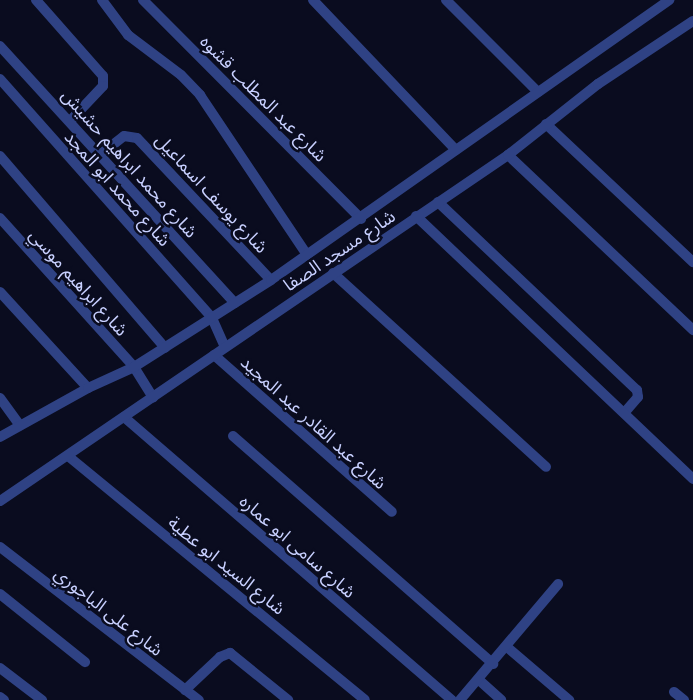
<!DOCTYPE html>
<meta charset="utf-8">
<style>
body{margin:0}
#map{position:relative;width:693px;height:700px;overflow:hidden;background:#0a0c1f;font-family:"Open Sans","Noto Sans Arabic",sans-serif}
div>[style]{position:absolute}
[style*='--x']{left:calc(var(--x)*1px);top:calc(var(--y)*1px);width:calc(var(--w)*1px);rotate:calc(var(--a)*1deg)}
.minor>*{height:10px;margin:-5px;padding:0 5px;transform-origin:5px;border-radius:5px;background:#2f4284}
span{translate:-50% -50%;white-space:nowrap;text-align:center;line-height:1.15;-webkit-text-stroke:5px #0a0c1f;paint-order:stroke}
.street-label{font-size:18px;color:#c8d0ff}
</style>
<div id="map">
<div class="minor">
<i style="--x:36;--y:0;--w:101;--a:48.6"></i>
<i style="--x:103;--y:76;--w:10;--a:90"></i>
<i style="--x:103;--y:86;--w:48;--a:133.3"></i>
<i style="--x:102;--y:0;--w:44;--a:53.4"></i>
<i style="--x:128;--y:35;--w:66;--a:37"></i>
<i style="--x:181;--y:75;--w:28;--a:46"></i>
<i style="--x:200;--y:95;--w:192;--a:56.2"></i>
<i style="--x:143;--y:0;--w:309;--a:45.1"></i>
<i style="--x:313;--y:0;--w:207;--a:46.4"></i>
<i style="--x:446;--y:0;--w:130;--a:45"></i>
<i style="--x:0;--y:46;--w:348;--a:47.6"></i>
<i style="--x:0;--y:79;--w:319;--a:48.4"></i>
<i style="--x:212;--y:318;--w:32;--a:66"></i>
<i style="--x:546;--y:124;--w:202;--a:43.2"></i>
<i style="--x:101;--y:154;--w:29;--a:-38"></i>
<i style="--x:124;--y:136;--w:13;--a:9"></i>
<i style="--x:137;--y:138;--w:195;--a:46.7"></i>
<i style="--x:508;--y:155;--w:255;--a:43.4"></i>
<i style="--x:0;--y:156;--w:253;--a:49.3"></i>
<i style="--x:438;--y:202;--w:274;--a:43.4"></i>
<i style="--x:637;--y:390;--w:7;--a:82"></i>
<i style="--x:638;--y:397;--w:21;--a:131"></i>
<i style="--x:416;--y:216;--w:382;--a:43.5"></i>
<i style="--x:0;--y:218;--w:200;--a:48"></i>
<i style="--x:134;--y:367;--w:36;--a:58"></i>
<i style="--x:333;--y:273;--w:288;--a:42.3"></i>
<i style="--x:0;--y:292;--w:130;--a:47.5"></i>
<i style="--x:214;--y:355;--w:237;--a:41.4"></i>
<i style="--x:0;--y:398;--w:34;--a:54"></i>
<i style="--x:124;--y:417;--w:433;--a:40.8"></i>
<i style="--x:233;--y:436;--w:346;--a:41.2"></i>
<i style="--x:0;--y:437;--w:101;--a:-29.1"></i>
<i style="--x:88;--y:388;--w:51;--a:-24.5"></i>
<i style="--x:134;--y:367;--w:162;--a:-32.4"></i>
<i style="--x:271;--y:280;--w:487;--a:-35.1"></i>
<i style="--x:68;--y:456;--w:384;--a:39.4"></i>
<i style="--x:0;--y:501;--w:615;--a:-34.26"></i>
<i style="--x:508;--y:155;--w:115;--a:-38.3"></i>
<i style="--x:598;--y:84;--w:114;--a:-33.6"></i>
<i style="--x:0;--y:547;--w:251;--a:37.6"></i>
<i style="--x:0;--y:594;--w:109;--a:38.7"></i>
<i style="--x:507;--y:647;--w:82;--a:40.5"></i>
<i style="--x:0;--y:668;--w:53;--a:37.3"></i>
<i style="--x:479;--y:680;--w:30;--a:42"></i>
<i style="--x:185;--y:690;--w:48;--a:-43.3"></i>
<i style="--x:220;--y:657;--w:11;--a:-22"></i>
<i style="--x:230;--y:653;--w:75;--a:39"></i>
<i style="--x:674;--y:692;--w:13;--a:39"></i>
<i style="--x:0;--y:697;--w:5;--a:37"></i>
<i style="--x:460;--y:700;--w:152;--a:-49.8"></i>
</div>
<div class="street-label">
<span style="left:264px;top:98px;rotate:45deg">شارع عبد المطلب قشوه</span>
<span style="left:130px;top:163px;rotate:48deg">شارع محمد ابراهيم حشيش</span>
<span style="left:118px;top:188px;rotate:48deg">شارع محمد ابو المجد</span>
<span style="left:212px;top:193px;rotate:47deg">شارع يوسف اسماعيل</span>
<span style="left:339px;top:250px;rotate:-34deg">شارع مسجد الصفا</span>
<span style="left:79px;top:282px;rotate:48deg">شارع ابراهيم موسي</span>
<span style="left:314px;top:422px;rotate:42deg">شارع عبد القادر عبد المجيد</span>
<span style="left:298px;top:546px;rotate:41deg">شارع سامى ابو عماره</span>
<span style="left:227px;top:565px;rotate:39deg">شارع السيد ابو عطية</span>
<span style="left:109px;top:611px;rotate:38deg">شارع على الباجوري</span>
</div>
</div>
